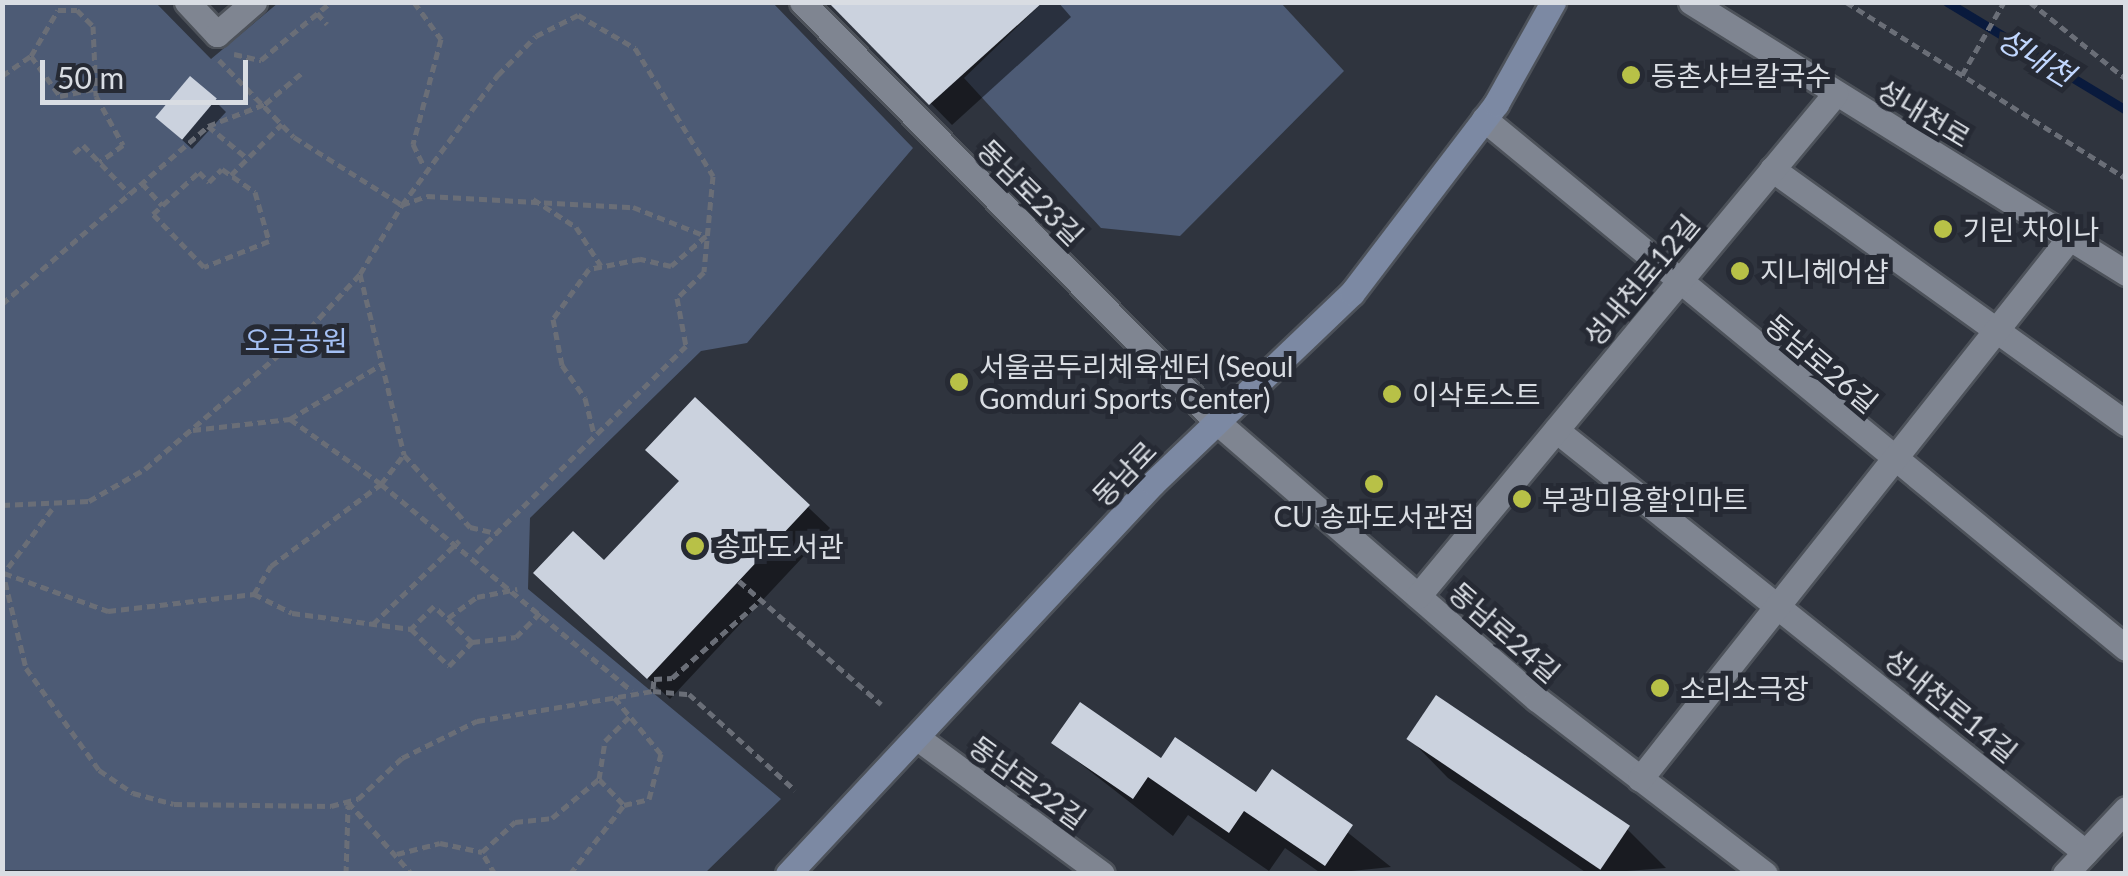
<!DOCTYPE html>
<meta charset="utf-8">
<style>
body{margin:0}
#map{position:relative;width:2128px;height:876px;overflow:hidden;background:#2f343e;font-family:Lato,"Noto Sans KR",sans-serif}
div>[style]{position:absolute}
[style*='--x']{left:calc(var(--x)*1px);top:calc(var(--y)*1px);width:calc(var(--w)*1px);rotate:calc(var(--a)*1deg)}
.green>*{inset:0;background:#4d5b75}
.shadow>*{inset:0;background:#0007}
.stream>*{height:9px;margin:-4.5px;padding:0 4.5px;transform-origin:4.5px;border-radius:4.5px;background:#091a3d}
.building>*{inset:0;background:#cbd2de;transform-origin:0 0}
.path>*{height:5px;margin-top:-2.5px;transform-origin:0;background:repeating-linear-gradient(90deg,#6a6e77 0 8px,transparent 0 13px)}
.roads{filter:drop-shadow(2px 0 #4d525a) drop-shadow(-2px 0 #4d525a) drop-shadow(0 2px #4d525a) drop-shadow(0 -2px #4d525a)}
.street>*{height:25px;margin:-12.5px;padding:0 12.5px;transform-origin:12.5px;border-radius:12.5px;background:#7f8591}
.secondary>*{height:25px;margin:-12.5px;padding:0 12.5px;transform-origin:12.5px;border-radius:12.5px;background:#7c89a3}
.dots>*{width:28px;height:28px;translate:-50% -50%;box-sizing:border-box;border:5px solid #262a34;border-radius:50%}
span{translate:-50% -50%;white-space:nowrap;text-align:center;line-height:1.15;-webkit-text-stroke:10px #262a34;paint-order:stroke}
.poi-label{font-size:28px;color:#d9dde3}
.left{translate:0 -50%;text-align:left}
.street-label{font-size:28px;color:#d9dde3}
.park-label{font-size:28px;color:#a4c0f4}
.water-label{font-size:30px;color:#c0d6fe;font-style:italic}
.frame{position:absolute;inset:0;border:5px solid #d9dde3;pointer-events:none}
.scale{position:absolute;left:40px;top:60px;width:208px;height:45px;box-sizing:border-box;border:5px solid #d9dde3;border-top:0;padding-left:12px;font-size:30px;line-height:35px;white-space:nowrap;color:#d9dde3;-webkit-text-stroke:8px #262a34;paint-order:stroke}
</style>
<div id="map">
<div class="green">
<i style="clip-path:polygon(1043px 2px,1281px 3px,1344px 71px,1180px 236px,1101px 228px,964px 78px)"></i>
<i style="clip-path:polygon(2px 3px,156px 3px,211px 59px,278px 3px,773px 3px,913px 148px,747px 343px,701px 351px,530px 518px,528px 589px,781px 799px,705px 873px,3px 870px)"></i>
</div>
<div class="shadow">
<i style="clip-path:polygon(832px 2px,1058px 2px,1071px 17px,952px 125px)"></i>
<i style="clip-path:polygon(215px 101px,226px 112px,192px 149px,168px 127px)"></i>
<i style="clip-path:polygon(695px 400px,830px 528px,670px 699px,558px 595px,605px 564px,682px 482px)"></i>
<i style="clip-path:polygon(1409px 738px,1627px 829px,1666px 868px,1588px 874px,1448px 778px)"></i>
<i style="clip-path:polygon(1054px 743px,1161px 761px,1257px 796px,1273px 773px,1391px 867px,1322px 874px,1285px 848px,1269px 871px,1188px 815px,1173px 836px)"></i>
</div>
<div class="stream">
<i style="--x:1947;--y:2;--w:209;--a:31.1"></i>
</div>
<div class="building">
<i style="clip-path:polygon(828px 2px,1043px 2px,929px 105px)"></i>
<i style="left:190px;top:76px;width:35px;height:54px;rotate:40deg"></i>
<i style="clip-path:polygon(695px 397px,810px 505px,647px 679px,533px 573px,573px 531px,604px 560px,679px 481px,645px 450px)"></i>
<i style="left:1436px;top:695px;width:234px;height:53px;rotate:34deg"></i>
<i style="clip-path:polygon(1080px 702px,1161px 758px,1175px 737px,1256px 792px,1272px 769px,1353px 825px,1325px 866px,1244px 811px,1229px 833px,1148px 777px,1133px 799px,1051px 743px)"></i>
</div>
<div class="path">
<i style="--x:414;--y:2;--w:46;--a:53.9"></i>
<i style="--x:441;--y:39;--w:109;--a:104.9"></i>
<i style="--x:413;--y:144;--w:25;--a:64"></i>
<i style="--x:1846;--y:2;--w:331;--a:32.2"></i>
<i style="--x:2030;--y:2;--w:123;--a:38.7"></i>
<i style="--x:317;--y:13;--w:15;--a:48"></i>
<i style="--x:234;--y:54;--w:28;--a:13"></i>
<i style="--x:261;--y:60;--w:91;--a:-39.6"></i>
<i style="--x:31;--y:56;--w:49;--a:54.1"></i>
<i style="--x:60;--y:96;--w:35;--a:-12"></i>
<i style="--x:219;--y:60;--w:107;--a:45.8"></i>
<i style="--x:294;--y:137;--w:128;--a:32.2"></i>
<i style="--x:402;--y:205;--w:162;--a:-53.6"></i>
<i style="--x:498;--y:75;--w:54;--a:-45.7"></i>
<i style="--x:536;--y:36;--w:47;--a:-26.6"></i>
<i style="--x:578;--y:15;--w:66;--a:30.1"></i>
<i style="--x:635;--y:48;--w:150;--a:58.6"></i>
<i style="--x:713;--y:176;--w:96;--a:95.4"></i>
<i style="--x:704;--y:272;--w:37;--a:136"></i>
<i style="--x:677;--y:298;--w:49;--a:79.4"></i>
<i style="--x:686;--y:346;--w:295;--a:135.4"></i>
<i style="--x:1962;--y:75;--w:84;--a:-60.1"></i>
<i style="--x:2;--y:76;--w:35;--a:-35"></i>
<i style="--x:31;--y:56;--w:53;--a:-59.6"></i>
<i style="--x:58;--y:10;--w:19;--a:0"></i>
<i style="--x:77;--y:10;--w:23;--a:45"></i>
<i style="--x:93;--y:26;--w:70;--a:87.5"></i>
<i style="--x:96;--y:96;--w:56;--a:61.1"></i>
<i style="--x:123;--y:145;--w:29;--a:144"></i>
<i style="--x:208;--y:126;--w:50;--a:39.4"></i>
<i style="--x:74;--y:153;--w:12;--a:-42"></i>
<i style="--x:83;--y:145;--w:66;--a:46.2"></i>
<i style="--x:222;--y:169;--w:40;--a:34.9"></i>
<i style="--x:255;--y:192;--w:51;--a:74.1"></i>
<i style="--x:269;--y:241;--w:70;--a:158.2"></i>
<i style="--x:204;--y:267;--w:74;--a:-133.9"></i>
<i style="--x:153;--y:214;--w:62;--a:-42.4"></i>
<i style="--x:199;--y:172;--w:14;--a:45"></i>
<i style="--x:209;--y:182;--w:18;--a:-45"></i>
<i style="--x:231;--y:175;--w:72;--a:-45"></i>
<i style="--x:142;--y:183;--w:30;--a:48"></i>
<i style="--x:533;--y:199;--w:51;--a:33.1"></i>
<i style="--x:576;--y:227;--w:46;--a:57.3"></i>
<i style="--x:360;--y:274;--w:186;--a:76.3"></i>
<i style="--x:404;--y:455;--w:98;--a:47.5"></i>
<i style="--x:470;--y:527;--w:27;--a:13"></i>
<i style="--x:2;--y:304;--w:272;--a:-40.8"></i>
<i style="--x:208;--y:126;--w:61;--a:-21.1"></i>
<i style="--x:265;--y:104;--w:51;--a:-40.2"></i>
<i style="--x:290;--y:419;--w:112;--a:35.5"></i>
<i style="--x:381;--y:484;--w:36;--a:-52"></i>
<i style="--x:193;--y:430;--w:98;--a:-6.5"></i>
<i style="--x:290;--y:419;--w:109;--a:-30.8"></i>
<i style="--x:2;--y:505;--w:87;--a:-2.6"></i>
<i style="--x:89;--y:501;--w:64;--a:-29.7"></i>
<i style="--x:145;--y:469;--w:217;--a:-40.5"></i>
<i style="--x:310;--y:328;--w:74;--a:-47.2"></i>
<i style="--x:360;--y:274;--w:81;--a:-58.7"></i>
<i style="--x:402;--y:205;--w:27;--a:-20"></i>
<i style="--x:427;--y:196;--w:206;--a:3.1"></i>
<i style="--x:633;--y:207;--w:79;--a:21.7"></i>
<i style="--x:706;--y:236;--w:46;--a:139.4"></i>
<i style="--x:671;--y:266;--w:32;--a:-167"></i>
<i style="--x:640;--y:259;--w:52;--a:168.9"></i>
<i style="--x:589;--y:269;--w:62;--a:125.8"></i>
<i style="--x:553;--y:319;--w:47;--a:78.9"></i>
<i style="--x:562;--y:365;--w:40;--a:55.1"></i>
<i style="--x:585;--y:398;--w:38;--a:76"></i>
<i style="--x:52;--y:509;--w:80;--a:126.9"></i>
<i style="--x:4;--y:573;--w:111;--a:20.1"></i>
<i style="--x:108;--y:611;--w:147;--a:-6.6"></i>
<i style="--x:254;--y:594;--w:42;--a:26.6"></i>
<i style="--x:292;--y:613;--w:120;--a:7.7"></i>
<i style="--x:411;--y:629;--w:53;--a:44.2"></i>
<i style="--x:449;--y:666;--w:33;--a:-46"></i>
<i style="--x:472;--y:642;--w:52;--a:-136.5"></i>
<i style="--x:434;--y:606;--w:33;--a:135"></i>
<i style="--x:2;--y:569;--w:102;--a:76.4"></i>
<i style="--x:26;--y:668;--w:125;--a:54.4"></i>
<i style="--x:99;--y:770;--w:41;--a:34.1"></i>
<i style="--x:133;--y:793;--w:42;--a:15"></i>
<i style="--x:174;--y:804;--w:157;--a:0.7"></i>
<i style="--x:331;--y:806;--w:28;--a:-15"></i>
<i style="--x:358;--y:799;--w:60;--a:-43"></i>
<i style="--x:402;--y:758;--w:84;--a:-26.3"></i>
<i style="--x:477;--y:721;--w:179;--a:-9.7"></i>
<i style="--x:653;--y:691;--w:36;--a:5"></i>
<i style="--x:689;--y:694;--w:143;--a:42.2"></i>
<i style="--x:739;--y:581;--w:188;--a:40.9"></i>
<i style="--x:254;--y:594;--w:33;--a:-59"></i>
<i style="--x:271;--y:566;--w:137;--a:-36.7"></i>
<i style="--x:381;--y:484;--w:325;--a:39.5"></i>
<i style="--x:448;--y:618;--w:36;--a:-36"></i>
<i style="--x:477;--y:597;--w:41;--a:-11.3"></i>
<i style="--x:373;--y:624;--w:120;--a:-44"></i>
<i style="--x:472;--y:642;--w:44;--a:-6.5"></i>
<i style="--x:516;--y:637;--w:37;--a:-45"></i>
<i style="--x:653;--y:689;--w:10;--a:-84"></i>
<i style="--x:654;--y:679;--w:18;--a:-3"></i>
<i style="--x:672;--y:678;--w:118;--a:-41.2"></i>
<i style="--x:348;--y:802;--w:96;--a:48.4"></i>
<i style="--x:623;--y:804;--w:35;--a:-134"></i>
<i style="--x:599;--y:779;--w:38;--a:-81"></i>
<i style="--x:605;--y:741;--w:34;--a:-45"></i>
<i style="--x:397;--y:854;--w:44;--a:-14.3"></i>
<i style="--x:440;--y:843;--w:43;--a:12.1"></i>
<i style="--x:346;--y:874;--w:69;--a:-88.3"></i>
<i style="--x:495;--y:874;--w:26;--a:-121"></i>
<i style="--x:482;--y:852;--w:45;--a:-42.3"></i>
<i style="--x:515;--y:822;--w:37;--a:-6"></i>
<i style="--x:552;--y:818;--w:61;--a:-39.7"></i>
<i style="--x:570;--y:874;--w:88;--a:-52"></i>
<i style="--x:624;--y:805;--w:26;--a:-13"></i>
<i style="--x:649;--y:799;--w:47;--a:-75.1"></i>
<i style="--x:661;--y:754;--w:75;--a:-129.6"></i>
</div>
<div class="roads">
<div class="street">
<i style="--x:187;--y:2;--w:44;--a:46.8"></i>
<i style="--x:217;--y:34;--w:49;--a:-40.9"></i>
<i style="--x:802;--y:2;--w:590;--a:45.34"></i>
<i style="--x:1217;--y:422;--w:423;--a:40.9"></i>
<i style="--x:1537;--y:699;--w:287;--a:37.5"></i>
<i style="--x:1691;--y:2;--w:513;--a:31.92"></i>
<i style="--x:1484;--y:119;--w:832;--a:39.49"></i>
<i style="--x:1772;--y:169;--w:436;--a:35.7"></i>
<i style="--x:1556;--y:430;--w:677;--a:38.58"></i>
<i style="--x:1418;--y:596;--w:653;--a:-50.28"></i>
<i style="--x:919;--y:739;--w:227;--a:36.4"></i>
<i style="--x:1640;--y:779;--w:692;--a:-51.57"></i>
<i style="--x:2065;--y:874;--w:89;--a:-46.8"></i>
</div>
<div class="secondary">
<i style="--x:788;--y:874;--w:535;--a:-46.97"></i>
<i style="--x:1153;--y:483;--w:275;--a:-43.7"></i>
<i style="--x:1352;--y:293;--w:238;--a:-52.7"></i>
<i style="--x:1496;--y:104;--w:117;--a:-60.8"></i>
</div>
</div>
<div class="dots">
<i style="left:1631px;top:75px;background:#b8c147"></i>
<i style="left:1943px;top:229px;background:#b8c147"></i>
<i style="left:1740px;top:271px;background:#b8c147"></i>
<i style="left:959px;top:382px;background:#b8c147"></i>
<i style="left:1392px;top:394px;background:#b8c147"></i>
<i style="left:1374px;top:484px;background:#b8c147"></i>
<i style="left:1522px;top:499px;background:#b8c147"></i>
<i style="left:695px;top:546px;background:#b8c147"></i>
<i style="left:1660px;top:688px;background:#b8c147"></i>
</div>
<div class="poi-label">
<span class="left" style="left:1651px;top:75px">등촌샤브칼국수</span>
<span class="left" style="left:1963px;top:229px">기린 차이나</span>
<span class="left" style="left:1760px;top:271px">지니헤어샵</span>
<span class="left" style="left:979px;top:382px">서울곰두리체육센터 (Seoul<br>Gomduri Sports Center)</span>
<span class="left" style="left:1412px;top:394px">이삭토스트</span>
<span class="left" style="left:1542px;top:499px">부광미용할인마트</span>
<span style="left:1374px;top:516px">CU 송파도서관점</span>
<span class="left" style="left:715px;top:546px">송파도서관</span>
<span class="left" style="left:1680px;top:688px">소리소극장</span>
</div>
<div class="street-label">
<span style="left:1924px;top:113px;rotate:31deg">성내천로</span>
<span style="left:1031px;top:192px;rotate:45deg">동남로23길</span>
<span style="left:1641px;top:280px;rotate:-50deg">성내천로12길</span>
<span style="left:1822px;top:363px;rotate:40deg">동남로26길</span>
<span style="left:1124px;top:473px;rotate:-46deg">동남로</span>
<span style="left:1505px;top:632px;rotate:41deg">동남로24길</span>
<span style="left:1951px;top:705px;rotate:39deg">성내천로14길</span>
<span style="left:1028px;top:782px;rotate:36deg">동남로22길</span>
</div>
<div class="park-label">
<span style="left:296px;top:340px">오금공원</span>
</div>
<div class="water-label">
<span style="left:2036px;top:56px;rotate:31deg">성내천</span>
</div>
<div class="frame"></div>
<div class="scale">50 m</div>
</div>
